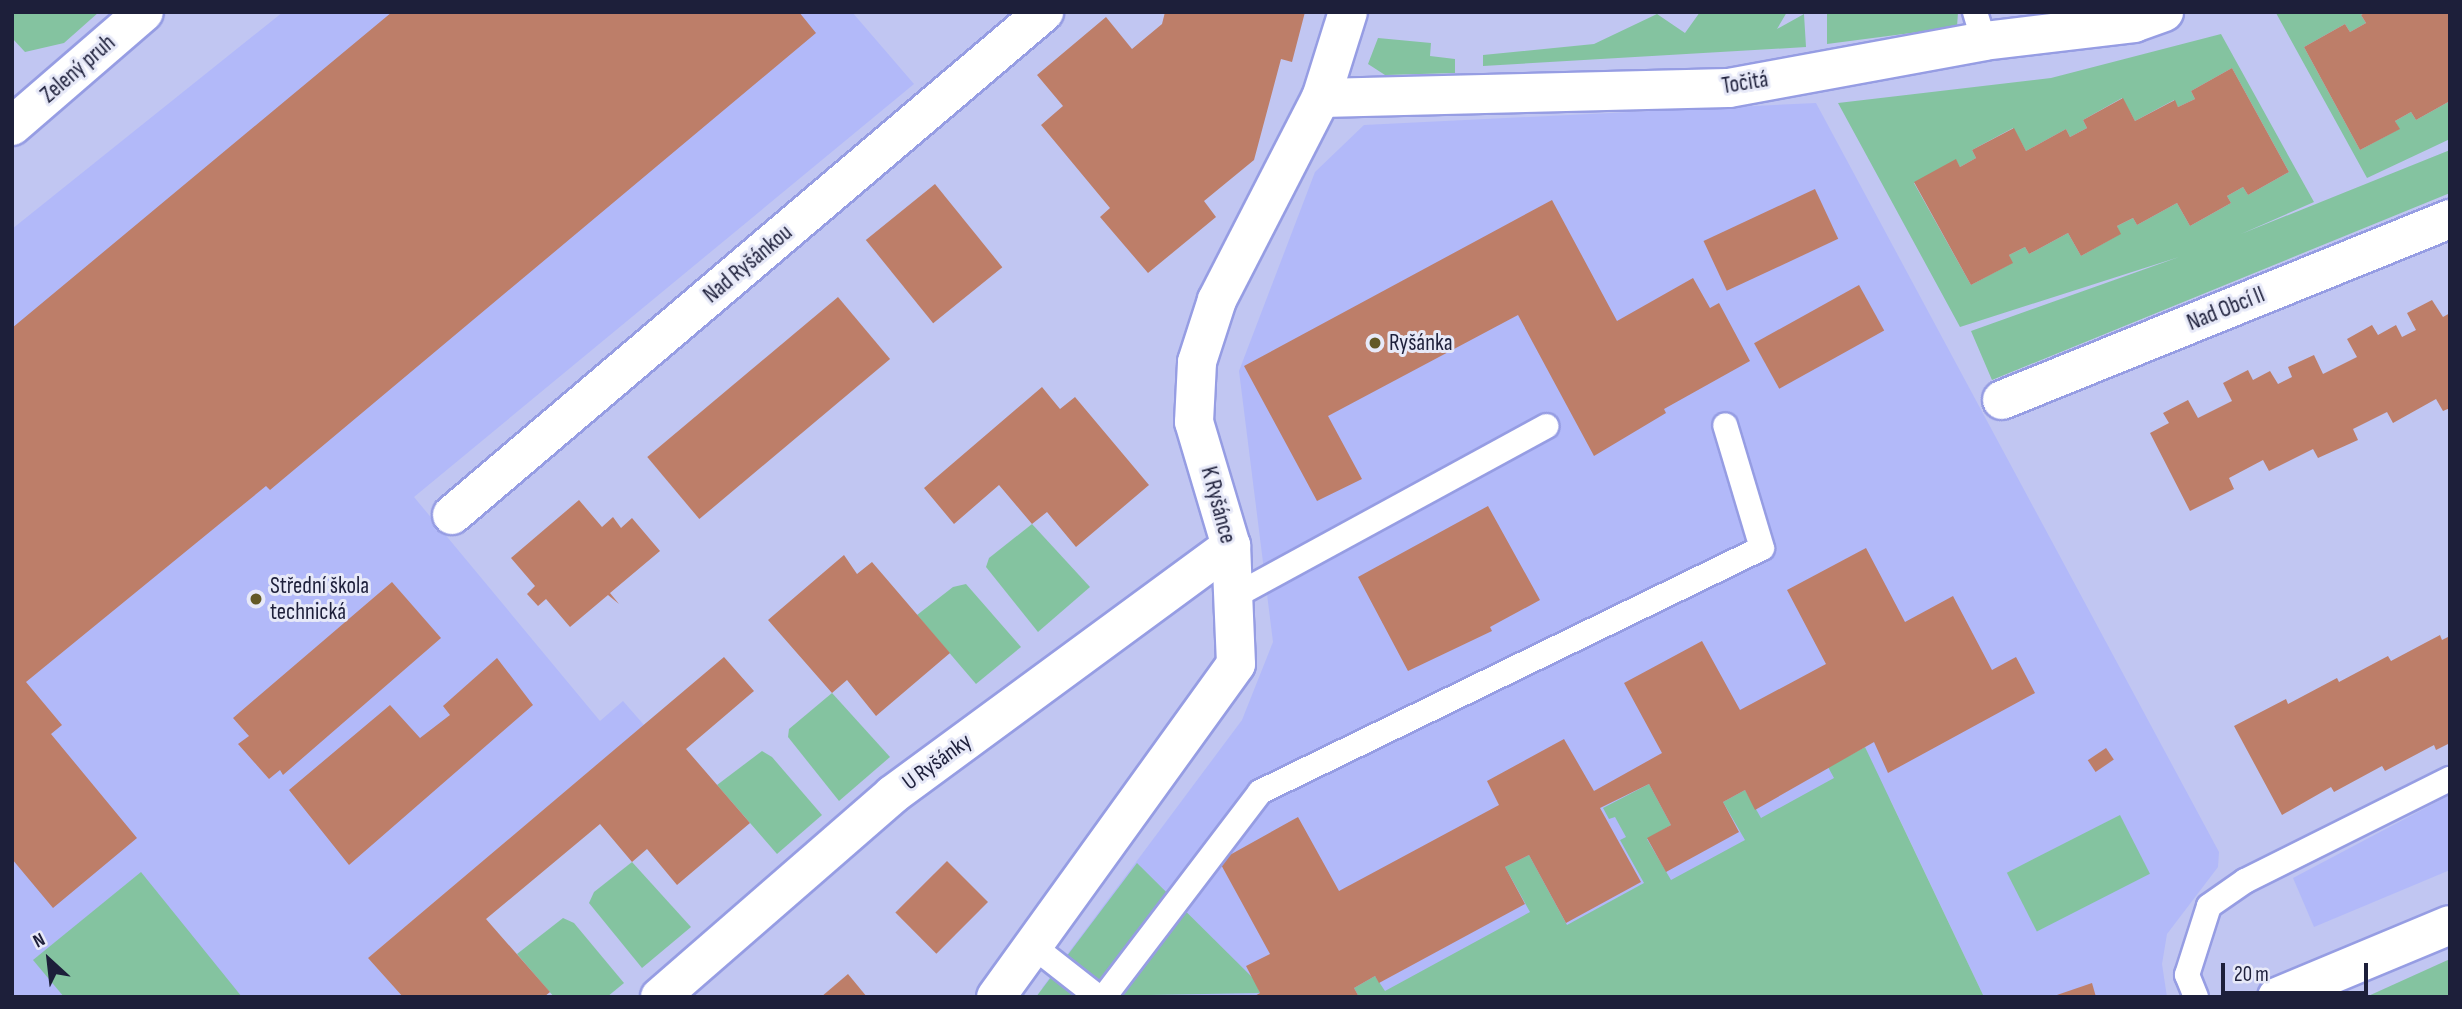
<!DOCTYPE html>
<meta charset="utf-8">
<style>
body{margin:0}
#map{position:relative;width:2462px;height:1009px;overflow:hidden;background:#c1c6f2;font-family:"Sofia Sans Condensed",sans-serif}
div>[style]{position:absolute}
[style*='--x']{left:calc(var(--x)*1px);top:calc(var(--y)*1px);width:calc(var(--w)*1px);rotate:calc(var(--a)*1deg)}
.built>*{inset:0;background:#b2b9f9}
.green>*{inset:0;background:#84c3a0;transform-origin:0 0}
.building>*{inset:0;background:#bd7e69;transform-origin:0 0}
.roads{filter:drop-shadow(2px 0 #969de3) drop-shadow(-2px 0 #969de3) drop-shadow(0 2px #969de3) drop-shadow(0 -2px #969de3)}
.lane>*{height:24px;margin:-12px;padding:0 12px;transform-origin:12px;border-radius:12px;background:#fff}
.street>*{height:38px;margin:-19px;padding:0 19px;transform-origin:19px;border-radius:19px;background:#fff}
.secondary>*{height:38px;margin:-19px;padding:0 19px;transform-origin:19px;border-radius:19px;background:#fff}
.dots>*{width:19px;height:19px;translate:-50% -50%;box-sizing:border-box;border:4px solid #e7e9f8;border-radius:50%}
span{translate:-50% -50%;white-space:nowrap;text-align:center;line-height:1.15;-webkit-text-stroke:6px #e7e9f8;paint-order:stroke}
.street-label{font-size:23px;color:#1d1f3a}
.poi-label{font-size:23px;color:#1d1f3a}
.left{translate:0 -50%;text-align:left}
.frame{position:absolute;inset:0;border:14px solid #1d1f3a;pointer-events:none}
.north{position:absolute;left:14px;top:925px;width:70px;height:70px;-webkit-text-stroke:5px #e7e9f8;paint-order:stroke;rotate:333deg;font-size:19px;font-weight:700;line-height:28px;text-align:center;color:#1d1f3a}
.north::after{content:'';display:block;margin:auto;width:24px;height:32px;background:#1d1f3a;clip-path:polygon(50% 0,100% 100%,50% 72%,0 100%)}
.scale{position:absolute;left:2221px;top:963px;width:147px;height:32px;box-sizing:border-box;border:4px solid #1d1f3a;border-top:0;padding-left:9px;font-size:21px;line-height:24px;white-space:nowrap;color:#1d1f3a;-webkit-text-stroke:5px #e7e9f8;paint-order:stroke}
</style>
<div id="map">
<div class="built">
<i style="clip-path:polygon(283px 12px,852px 12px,914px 84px,414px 497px,600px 721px,623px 701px,644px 725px,368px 958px,403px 997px,12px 997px,12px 229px)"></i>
<i style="clip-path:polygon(1816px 103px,2219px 852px,2218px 867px,2167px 934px,2162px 964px,2167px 997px,1984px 997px,1890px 799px,1523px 997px,1054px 997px,1042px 988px,1242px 720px,1273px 642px,1239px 371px,1315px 172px,1364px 125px)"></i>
<i style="clip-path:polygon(2450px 795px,2450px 870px,2314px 927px,2293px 878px)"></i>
</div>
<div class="green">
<i style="clip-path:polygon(12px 12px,99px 12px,64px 43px,25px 52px,12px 38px)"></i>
<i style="clip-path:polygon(1700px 12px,1787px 12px,1777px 29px,1804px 14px,1806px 47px,1483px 66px,1483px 55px,1594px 44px,1657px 14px,1685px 33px)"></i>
<i style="clip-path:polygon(1827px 12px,1958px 12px,1957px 27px,1827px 44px)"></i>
<i style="clip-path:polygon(2366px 12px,2361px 15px,2366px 23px,2350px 32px,2345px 24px,2304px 47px,2360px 150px,2399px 129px,2395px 121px,2411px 112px,2416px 120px,2450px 101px,2450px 139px,2367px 178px,2276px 13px)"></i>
<i style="clip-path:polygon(evenodd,2221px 34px,2314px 202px,2241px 234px,2450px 150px,2450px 193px,1992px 380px,1971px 331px,2179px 257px,1960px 327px,1838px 103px,2051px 78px,2221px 34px,2232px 68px,2289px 172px,2248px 195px,2243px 187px,2227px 196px,2231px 203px,2190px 226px,2177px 203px,2137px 225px,2133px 218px,2117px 226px,2120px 234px,2081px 256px,2068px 233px,2029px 254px,2025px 247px,2009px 255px,2012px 263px,1971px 285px,1914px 183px,1956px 160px,1960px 167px,1976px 158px,1972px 150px,2013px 128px,2026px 151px,2066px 129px,2070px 137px,2087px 128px,2083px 120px,2122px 98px,2135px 121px,2174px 100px,2178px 107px,2195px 99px,2191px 91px,2232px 68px)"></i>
<i style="clip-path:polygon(1378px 38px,1431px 43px,1430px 56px,1455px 59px,1455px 73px,1385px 75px,1368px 64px)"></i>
<i style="clip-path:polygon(1032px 524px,1090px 587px,1038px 632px,986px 567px,989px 558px)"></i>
<i style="clip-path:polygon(966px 584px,1021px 647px,976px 684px,917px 615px,953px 587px)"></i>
<i style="clip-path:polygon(832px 693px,890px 757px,839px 801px,788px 737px,789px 729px)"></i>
<i style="clip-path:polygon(1865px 747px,1984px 997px,1359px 997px,1354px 988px,1375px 976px,1385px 991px,1530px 912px,1505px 867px,1529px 855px,1567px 925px,1644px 883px,1620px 840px,1626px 837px,1615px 817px,1609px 819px,1603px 808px,1649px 784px,1671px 825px,1647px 839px,1671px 880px,1745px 840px,1723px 802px,1745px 790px,1761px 818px,1834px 778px,1828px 767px)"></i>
<i style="clip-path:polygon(762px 751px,772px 757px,822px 815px,777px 854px,717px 785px)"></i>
<i style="left:2120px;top:815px;width:66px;height:127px;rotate:63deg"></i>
<i style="clip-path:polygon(632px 862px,691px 927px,642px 968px,589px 903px,594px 892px)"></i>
<i style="clip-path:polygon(1137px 863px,1254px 979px,1260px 993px,1036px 997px)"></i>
<i style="clip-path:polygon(141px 872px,242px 997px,64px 997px,33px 960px)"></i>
<i style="clip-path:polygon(563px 918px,574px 923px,624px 983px,607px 997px,554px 997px,517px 954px)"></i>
<i style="clip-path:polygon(2450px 959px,2450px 997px,2366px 997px)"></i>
</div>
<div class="building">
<i style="clip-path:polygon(392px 12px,799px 12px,816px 33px,270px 490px,266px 486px,26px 682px,62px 725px,51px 734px,137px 838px,53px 908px,12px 859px,12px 328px)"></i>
<i style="clip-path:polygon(1165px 12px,1305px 12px,1292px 62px,1281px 59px,1254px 160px,1204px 201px,1216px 217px,1148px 273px,1100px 217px,1110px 208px,1041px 125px,1063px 106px,1037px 75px,1106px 17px,1132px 49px,1162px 24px)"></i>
<i style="clip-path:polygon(2366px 12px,2450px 12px,2450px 101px,2416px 120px,2411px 112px,2395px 121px,2400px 129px,2360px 150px,2304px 47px,2345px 24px,2350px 32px,2366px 23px,2361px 15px)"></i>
<i style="clip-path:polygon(2232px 68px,2289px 172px,2248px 195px,2243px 187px,2227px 196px,2231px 203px,2190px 226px,2177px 203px,2137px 225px,2133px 218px,2117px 226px,2121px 234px,2081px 256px,2068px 233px,2029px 254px,2025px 247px,2009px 255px,2013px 263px,1971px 285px,1914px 182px,1956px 159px,1960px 167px,1976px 158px,1972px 150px,2014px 128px,2026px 151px,2066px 129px,2070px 137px,2087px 128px,2083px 120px,2123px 98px,2135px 121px,2175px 100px,2178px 107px,2195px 99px,2191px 91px)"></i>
<i style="left:935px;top:184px;width:107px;height:89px;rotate:51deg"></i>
<i style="left:1815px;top:189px;width:55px;height:123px;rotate:65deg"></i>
<i style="clip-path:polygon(1552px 200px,1617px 321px,1693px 278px,1710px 308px,1719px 303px,1750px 361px,1664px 409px,1666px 413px,1594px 456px,1518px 315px,1328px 416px,1362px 479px,1317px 501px,1244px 366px)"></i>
<i style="left:1859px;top:285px;width:52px;height:120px;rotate:61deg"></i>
<i style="left:838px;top:297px;width:81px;height:249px;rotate:50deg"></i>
<i style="clip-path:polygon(2432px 300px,2443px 317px,2450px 313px,2450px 408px,2443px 411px,2436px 399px,2393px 423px,2387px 412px,2353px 429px,2358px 440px,2318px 458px,2313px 449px,2269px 471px,2263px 460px,2229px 478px,2234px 489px,2190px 511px,2150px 433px,2169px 423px,2163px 413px,2188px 400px,2198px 418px,2232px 401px,2223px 383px,2248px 370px,2253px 380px,2270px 371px,2278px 384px,2292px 377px,2288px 367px,2314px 355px,2323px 374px,2357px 357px,2347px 339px,2372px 325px,2378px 335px,2396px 325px,2402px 337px,2416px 330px,2407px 313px)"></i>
<i style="clip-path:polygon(1042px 387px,1060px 409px,1075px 397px,1149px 485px,1076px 547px,1047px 512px,1032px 524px,999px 485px,954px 524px,924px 488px)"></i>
<i style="clip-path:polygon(579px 500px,602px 527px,613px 517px,621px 528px,632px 518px,660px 551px,610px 593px,619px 604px,608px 595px,570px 627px,546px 599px,538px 606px,527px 594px,535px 586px,511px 558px)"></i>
<i style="clip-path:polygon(1488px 506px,1540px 600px,1490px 627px,1492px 631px,1408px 671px,1358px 577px)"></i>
<i style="clip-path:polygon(1866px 548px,1905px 622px,1953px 596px,1992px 670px,2016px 657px,2035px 693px,1888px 773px,1874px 742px,1755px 810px,1745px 790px,1723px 802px,1739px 832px,1666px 872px,1647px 838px,1671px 825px,1649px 784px,1600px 808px,1641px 882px,1566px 923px,1529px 855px,1505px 867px,1525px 904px,1379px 983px,1375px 976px,1354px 988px,1359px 997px,1253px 997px,1260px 993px,1246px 966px,1270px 954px,1219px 861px,1298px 817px,1339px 891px,1499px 805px,1487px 781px,1564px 739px,1594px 791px,1662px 753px,1624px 683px,1702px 641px,1740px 710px,1826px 664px,1787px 590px)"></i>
<i style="clip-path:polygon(844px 555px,857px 574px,872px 562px,950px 653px,876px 716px,847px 680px,832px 693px,768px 620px)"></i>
<i style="clip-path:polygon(392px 582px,441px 638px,283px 775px,280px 770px,269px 779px,238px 744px,249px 736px,233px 718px)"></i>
<i style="clip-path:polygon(2440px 635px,2442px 640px,2450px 636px,2450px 743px,2436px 750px,2434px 745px,2385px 771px,2382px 766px,2334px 792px,2331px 787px,2282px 815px,2234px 726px,2286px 699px,2288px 704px,2337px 678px,2339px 682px,2388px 656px,2391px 661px)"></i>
<i style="clip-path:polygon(724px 657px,754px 691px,686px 749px,750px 823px,677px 885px,647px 849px,632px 862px,600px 824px,486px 919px,550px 992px,544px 997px,403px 997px,368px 958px)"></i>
<i style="clip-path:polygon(497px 658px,533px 705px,349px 865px,289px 790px,390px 705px,420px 738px,450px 715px,443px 706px)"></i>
<i style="left:2106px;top:748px;width:14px;height:22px;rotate:56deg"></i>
<i style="left:947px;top:861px;width:58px;height:73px;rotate:45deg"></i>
<i style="clip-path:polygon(848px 974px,867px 997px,821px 997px)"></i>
<i style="clip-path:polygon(2092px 983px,2096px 997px,2054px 997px,2054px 996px)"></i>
</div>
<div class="roads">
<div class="lane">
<i style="--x:1975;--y:12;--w:30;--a:73"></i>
<i style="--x:1233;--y:597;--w:357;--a:-28.6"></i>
<i style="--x:1033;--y:946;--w:83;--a:38.1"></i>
<i style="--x:1104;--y:997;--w:258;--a:-52.7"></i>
<i style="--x:1260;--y:792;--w:558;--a:-25.92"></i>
<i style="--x:1762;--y:548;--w:128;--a:-106.7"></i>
<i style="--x:2196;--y:997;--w:24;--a:-112"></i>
<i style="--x:2187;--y:975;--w:72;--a:-72.3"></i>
<i style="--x:2209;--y:906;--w:44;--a:-34.8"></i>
<i style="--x:2245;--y:881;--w:229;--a:-26.5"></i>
</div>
<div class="street">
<i style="--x:1321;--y:98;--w:408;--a:-1.4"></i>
<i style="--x:1729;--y:88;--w:259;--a:-10.4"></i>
<i style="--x:1984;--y:41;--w:151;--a:-6.8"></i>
<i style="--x:2134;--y:23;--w:32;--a:-20"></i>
<i style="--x:2002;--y:400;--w:483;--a:-22"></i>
<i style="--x:452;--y:515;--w:777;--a:-40.35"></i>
<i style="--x:660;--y:997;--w:308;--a:-41"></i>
<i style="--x:892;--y:795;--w:421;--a:-36.3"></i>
<i style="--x:996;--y:997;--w:410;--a:-54.2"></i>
<i style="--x:1236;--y:664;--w:118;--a:-92.4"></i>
<i style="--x:1231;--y:546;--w:129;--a:-106.6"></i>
<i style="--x:1194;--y:422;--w:60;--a:-87.1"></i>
<i style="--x:1197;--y:362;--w:65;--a:-72.1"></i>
<i style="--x:1217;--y:300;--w:227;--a:-62.8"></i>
<i style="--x:1321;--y:98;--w:90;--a:-72.6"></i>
</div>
<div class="secondary">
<i style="--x:12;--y:126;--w:174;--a:-40.8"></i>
<i style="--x:2277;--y:997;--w:187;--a:-22.6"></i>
</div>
</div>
<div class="dots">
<i style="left:1375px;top:343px;background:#635926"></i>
<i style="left:256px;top:599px;background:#635926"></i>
</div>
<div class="street-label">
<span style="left:78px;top:69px;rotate:-41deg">Zelený pruh</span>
<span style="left:1745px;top:83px;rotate:-9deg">Točitá</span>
<span style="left:748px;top:264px;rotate:-40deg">Nad Ryšánkou</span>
<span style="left:2226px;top:309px;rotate:-22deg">Nad Obcí II</span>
<span style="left:1218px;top:505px;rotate:75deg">K Ryšánce</span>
<span style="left:937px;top:762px;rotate:-36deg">U Ryšánky</span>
</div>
<div class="poi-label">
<span class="left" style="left:1389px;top:343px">Ryšánka</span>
<span class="left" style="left:270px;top:599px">Střední škola<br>technická</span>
</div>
<div class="frame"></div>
<div class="north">N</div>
<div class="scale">20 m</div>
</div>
